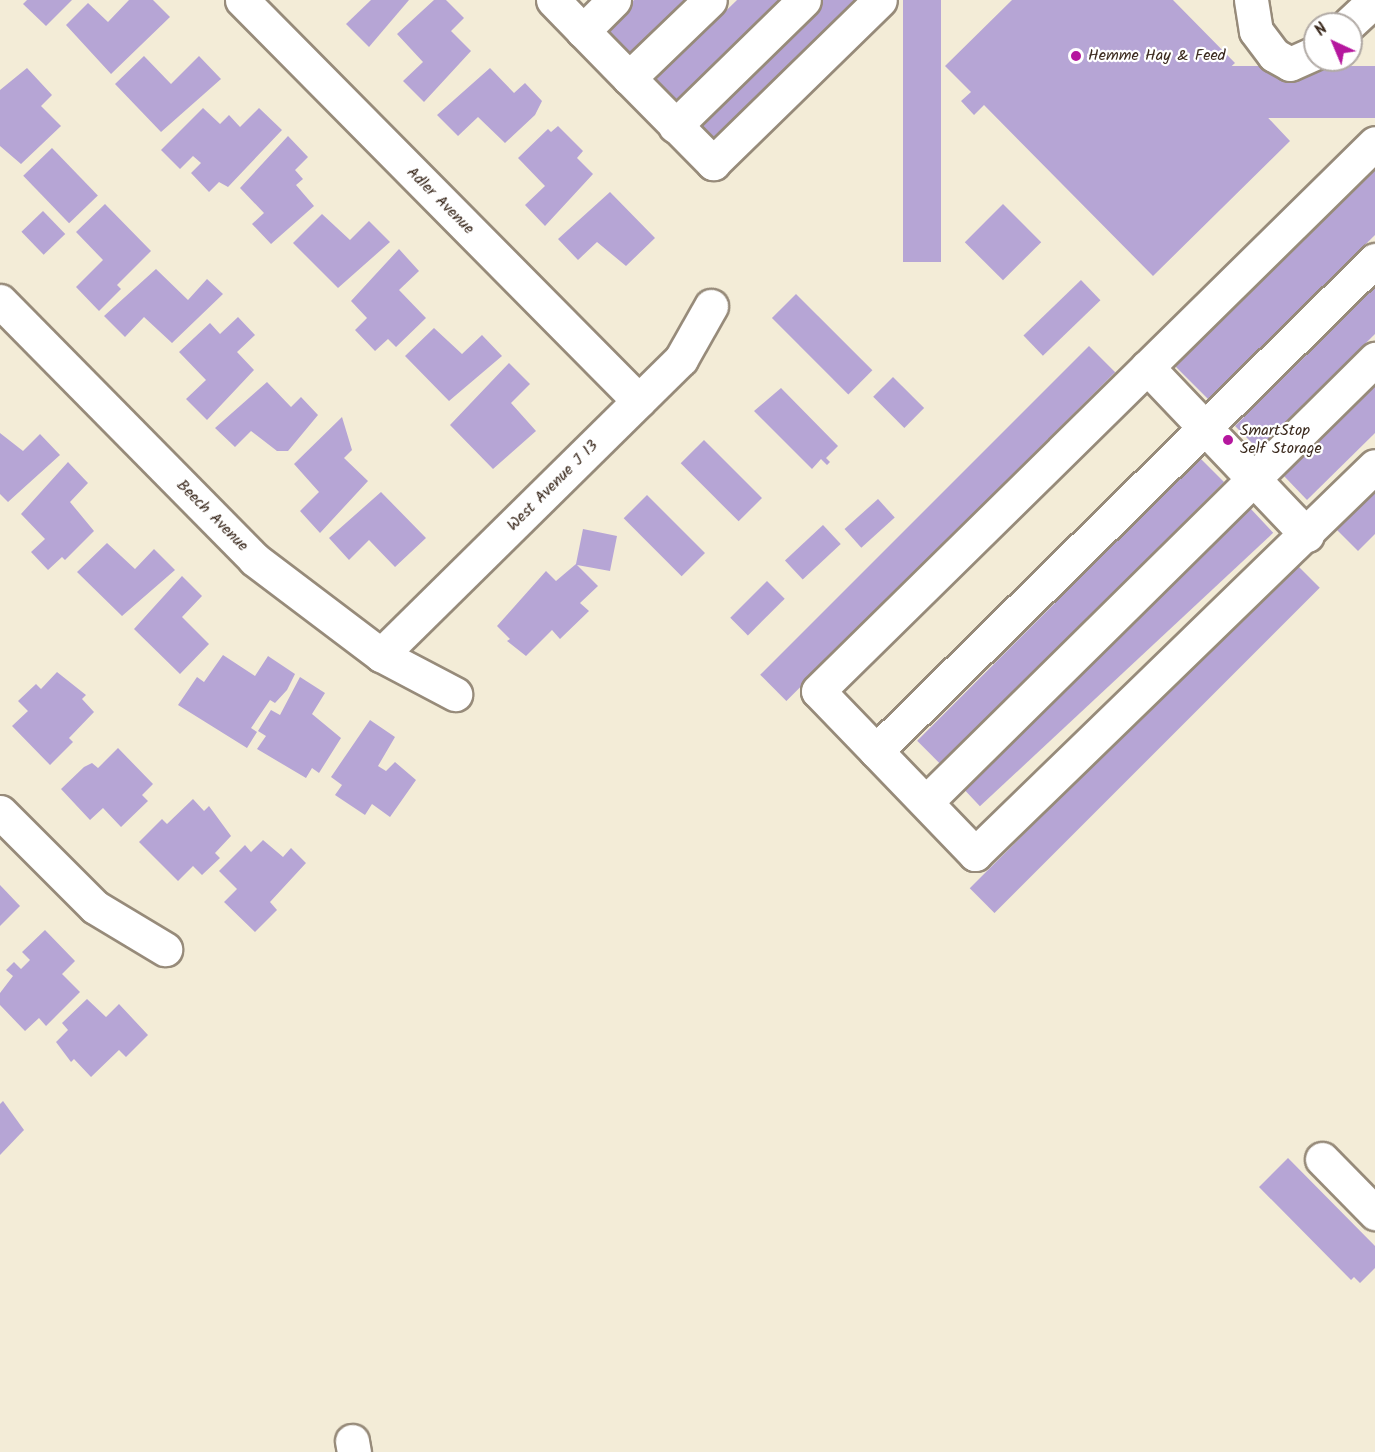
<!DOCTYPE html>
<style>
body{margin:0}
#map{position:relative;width:1375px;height:1452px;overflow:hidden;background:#f3ecd7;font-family:Kalam,sans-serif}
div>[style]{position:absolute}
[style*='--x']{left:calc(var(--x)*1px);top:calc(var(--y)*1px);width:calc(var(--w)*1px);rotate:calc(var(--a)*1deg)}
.building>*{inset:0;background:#b6a5d5;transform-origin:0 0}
.roads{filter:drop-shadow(2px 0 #978b7a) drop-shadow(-2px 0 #978b7a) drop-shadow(0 2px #978b7a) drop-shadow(0 -2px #978b7a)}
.minor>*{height:33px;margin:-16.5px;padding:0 16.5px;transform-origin:16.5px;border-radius:16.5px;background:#fff}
.dots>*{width:16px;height:16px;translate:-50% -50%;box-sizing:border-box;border:3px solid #fff;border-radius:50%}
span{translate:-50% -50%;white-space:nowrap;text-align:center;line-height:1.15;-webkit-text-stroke:4.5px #fff;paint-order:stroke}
.poi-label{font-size:16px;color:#3b2a1e}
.left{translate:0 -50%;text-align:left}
.street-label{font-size:16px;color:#3b2a1e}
.north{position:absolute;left:1303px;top:12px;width:60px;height:60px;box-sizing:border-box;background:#fff;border:2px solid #b1aaa5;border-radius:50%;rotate:316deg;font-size:16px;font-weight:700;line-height:24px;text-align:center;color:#3b2a1e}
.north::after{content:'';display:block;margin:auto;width:21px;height:27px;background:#b5179e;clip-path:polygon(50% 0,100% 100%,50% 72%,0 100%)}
</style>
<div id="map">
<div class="building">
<i style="clip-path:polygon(27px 0,72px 0,46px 26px,23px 4px)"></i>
<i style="clip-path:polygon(129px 0,153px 0,170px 17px,111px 74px,66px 25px,88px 3px,108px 22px)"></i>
<i style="clip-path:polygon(371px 0,409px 0,369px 47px,346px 24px)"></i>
<i style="clip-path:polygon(434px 0,446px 0,464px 18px,451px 31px,471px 51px,424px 102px,403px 81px,423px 62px,397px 34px)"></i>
<i style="clip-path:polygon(634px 0,687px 0,627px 57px,603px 31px)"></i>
<i style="clip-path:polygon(737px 0,787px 0,677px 108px,652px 83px)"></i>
<i style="clip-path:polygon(823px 0,867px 0,716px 148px,695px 126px)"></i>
<i style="left:903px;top:0;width:38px;height:262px"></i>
<i style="clip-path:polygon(1012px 0,1173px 0,1235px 63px,1225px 72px,1290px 141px,1153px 276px,984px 105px,974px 115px,961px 101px,971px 92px,945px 66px)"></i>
<i style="clip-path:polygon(144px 56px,171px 84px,199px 56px,221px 79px,161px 132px,115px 84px)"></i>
<i style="left:1375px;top:66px;width:52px;height:351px;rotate:90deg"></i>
<i style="clip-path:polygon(27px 68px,52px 95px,41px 106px,61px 126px,21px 164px,0 146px,0 90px)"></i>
<i style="clip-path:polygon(490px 68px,514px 93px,525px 83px,542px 101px,535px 115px,505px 143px,478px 117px,458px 136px,437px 115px)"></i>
<i style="clip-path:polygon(203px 108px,220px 124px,229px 115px,240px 127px,259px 108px,282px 130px,228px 187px,219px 182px,209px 192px,191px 173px,201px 163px,193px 156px,180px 169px,161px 150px)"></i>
<i style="clip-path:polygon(558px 126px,583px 151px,577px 158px,593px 174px,545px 226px,525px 205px,545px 186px,518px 158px,548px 129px,551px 132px)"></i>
<i style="clip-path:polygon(288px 136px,308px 157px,295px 170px,303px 179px,296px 185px,314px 206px,271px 244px,252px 224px,264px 213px,240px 188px)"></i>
<i style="left:52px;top:148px;width:66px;height:40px;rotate:46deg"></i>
<i style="clip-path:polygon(1375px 170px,1375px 235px,1208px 399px,1175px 366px)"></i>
<i style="clip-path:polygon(610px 192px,655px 238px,626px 266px,597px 242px,578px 260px,558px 239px)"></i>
<i style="clip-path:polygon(105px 204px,151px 251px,117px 285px,121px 289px,99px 311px,76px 287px,103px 260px,76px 232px)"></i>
<i style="left:1003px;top:204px;width:54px;height:54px;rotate:45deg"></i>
<i style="left:43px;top:211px;width:32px;height:30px;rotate:46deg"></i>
<i style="clip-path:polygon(322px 214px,350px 240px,369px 221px,390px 242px,338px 288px,293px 243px)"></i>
<i style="clip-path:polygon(399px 249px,419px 271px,399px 290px,426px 318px,396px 347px,388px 339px,375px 351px,355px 330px,367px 318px,351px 301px)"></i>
<i style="clip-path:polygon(156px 269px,188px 300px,207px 279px,223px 294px,172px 343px,144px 317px,125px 337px,104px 316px)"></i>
<i style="left:1081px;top:280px;width:28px;height:80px;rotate:46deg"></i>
<i style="clip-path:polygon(1375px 287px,1375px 334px,1258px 449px,1235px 426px)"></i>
<i style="left:796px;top:294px;width:108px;height:34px;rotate:45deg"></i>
<i style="clip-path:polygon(238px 317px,255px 335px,237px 352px,254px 370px,207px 420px,186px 399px,206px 380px,179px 352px,210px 323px,220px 334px)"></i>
<i style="clip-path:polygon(434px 328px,462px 354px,482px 335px,502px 356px,449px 401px,405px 356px)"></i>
<i style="left:1089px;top:346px;width:37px;height:465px;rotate:45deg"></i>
<i style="clip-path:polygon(509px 363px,530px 384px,511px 403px,536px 431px,493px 469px,450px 425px)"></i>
<i style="left:893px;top:377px;width:44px;height:28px;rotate:45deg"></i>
<i style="clip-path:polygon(267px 382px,291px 407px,301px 397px,318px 415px,288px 451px,277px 451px,251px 431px,235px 447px,215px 428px)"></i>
<i style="clip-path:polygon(1375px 386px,1375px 433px,1307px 500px,1284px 476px)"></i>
<i style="clip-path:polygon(781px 388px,838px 446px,826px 458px,830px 462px,827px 465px,821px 459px,812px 469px,754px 411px)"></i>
<i style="clip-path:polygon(342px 417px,352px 450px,344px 458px,368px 481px,320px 533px,300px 511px,319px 492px,294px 464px)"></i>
<i style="clip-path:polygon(0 433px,23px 451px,40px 434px,60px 455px,8px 502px,0 494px)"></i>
<i style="left:704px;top:440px;width:82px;height:33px;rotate:45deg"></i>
<i style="left:1200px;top:458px;width:34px;height:400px;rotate:45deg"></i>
<i style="clip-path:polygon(68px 462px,88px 483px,70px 502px,94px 531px,65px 560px,62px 557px,48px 570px,31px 552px,45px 539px,21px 514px)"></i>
<i style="clip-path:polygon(1375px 485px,1375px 534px,1358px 551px,1333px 526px)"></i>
<i style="clip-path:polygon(381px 492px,426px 538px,395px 567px,369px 540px,349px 560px,329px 538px)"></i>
<i style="left:647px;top:495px;width:82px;height:33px;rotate:45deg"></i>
<i style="left:878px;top:499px;width:25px;height:45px;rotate:48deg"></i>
<i style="left:1250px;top:508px;width:34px;height:401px;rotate:47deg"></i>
<i style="left:823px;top:525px;width:26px;height:52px;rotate:47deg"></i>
<i style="clip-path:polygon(583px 529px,617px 536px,610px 571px,577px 565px,598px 586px,580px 603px,589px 611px,560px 639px,552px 630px,526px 656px,507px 641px,510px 639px,497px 626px,546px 571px,556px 581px,576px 564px)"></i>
<i style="clip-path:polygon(107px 543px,135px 569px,154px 549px,175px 570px,122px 616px,77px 572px)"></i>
<i style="left:1295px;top:563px;width:35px;height:460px;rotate:45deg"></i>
<i style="clip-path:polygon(182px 576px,202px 596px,182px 617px,209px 644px,180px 674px,134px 629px)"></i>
<i style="left:767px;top:581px;width:25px;height:52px;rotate:45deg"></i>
<i style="clip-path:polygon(223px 655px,255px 676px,268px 656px,295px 674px,287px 690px,275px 703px,270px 700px,251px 728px,257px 732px,247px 748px,178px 705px,197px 677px,204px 682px)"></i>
<i style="clip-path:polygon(57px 672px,86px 695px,82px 699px,94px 712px,69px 738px,73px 742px,50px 765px,12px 726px,28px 711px,18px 701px,36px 684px,41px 689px)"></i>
<i style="clip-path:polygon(300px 677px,325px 693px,312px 714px,341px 738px,319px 773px,312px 768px,306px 778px,257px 749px,266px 736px,258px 731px,271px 710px,280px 715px)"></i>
<i style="clip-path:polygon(370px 720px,395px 737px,378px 766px,386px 771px,395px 762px,416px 780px,390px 817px,372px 804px,365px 815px,335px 795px,342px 785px,331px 777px)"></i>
<i style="clip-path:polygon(118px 748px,153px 784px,142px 795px,148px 801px,121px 827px,103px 808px,90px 820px,61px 789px,84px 767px,92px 763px,98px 768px)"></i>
<i style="clip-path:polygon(193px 799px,204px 811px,209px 806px,231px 836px,215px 853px,220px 858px,202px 875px,193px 866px,178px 881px,139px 842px,162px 819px,167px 824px)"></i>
<i style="clip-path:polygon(263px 840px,283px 857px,291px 848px,306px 863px,270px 902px,277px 910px,255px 932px,224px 902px,237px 889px,219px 871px,245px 845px,251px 852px)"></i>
<i style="clip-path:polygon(0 885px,20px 906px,0 926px)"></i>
<i style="clip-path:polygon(45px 930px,75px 961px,62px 974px,80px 992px,46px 1026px,39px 1018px,25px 1031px,0 1005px,0 993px,13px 976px,6px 970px,14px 962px,21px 969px,30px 960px,22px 952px)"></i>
<i style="clip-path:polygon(87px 999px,106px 1017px,119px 1004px,148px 1035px,126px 1057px,119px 1050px,91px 1077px,74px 1059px,71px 1062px,56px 1042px,68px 1030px,62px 1023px)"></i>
<i style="clip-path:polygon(3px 1101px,24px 1130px,0 1155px,0 1104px)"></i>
<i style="clip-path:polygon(1288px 1158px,1375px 1246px,1375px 1268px,1360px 1283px,1354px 1277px,1351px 1280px,1259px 1187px)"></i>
</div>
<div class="roads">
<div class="minor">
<i style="--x:242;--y:0;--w:564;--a:45.29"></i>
<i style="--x:553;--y:0;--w:43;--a:45.9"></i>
<i style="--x:614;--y:0;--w:44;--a:135"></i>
<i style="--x:583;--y:31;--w:66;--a:45.6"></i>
<i style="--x:629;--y:78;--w:112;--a:-43.9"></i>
<i style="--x:1251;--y:0;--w:31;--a:81"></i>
<i style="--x:1256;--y:31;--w:30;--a:53"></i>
<i style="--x:1274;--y:55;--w:18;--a:29"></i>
<i style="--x:1290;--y:64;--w:27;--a:-24"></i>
<i style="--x:1349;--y:24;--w:35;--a:-43"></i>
<i style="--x:629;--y:78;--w:120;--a:45.3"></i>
<i style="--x:713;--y:163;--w:233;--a:-44.3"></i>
<i style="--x:675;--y:126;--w:180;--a:-44.3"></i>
<i style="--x:1375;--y:260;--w:700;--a:135.46"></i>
<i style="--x:876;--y:751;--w:143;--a:46.1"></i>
<i style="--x:975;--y:854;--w:557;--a:-44.13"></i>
<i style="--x:0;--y:301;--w:362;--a:45.4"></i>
<i style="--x:254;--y:559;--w:159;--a:37.1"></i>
<i style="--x:381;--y:655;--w:84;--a:27.8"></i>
<i style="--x:1147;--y:367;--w:232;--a:46.4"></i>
<i style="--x:381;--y:655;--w:421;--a:-44.6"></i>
<i style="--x:681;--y:359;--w:61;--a:-60.5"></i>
<i style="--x:876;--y:751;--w:83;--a:-134"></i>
<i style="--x:818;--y:691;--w:781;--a:-44.53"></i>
<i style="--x:926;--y:802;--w:631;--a:-44.61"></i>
<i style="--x:0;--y:812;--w:134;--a:45"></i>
<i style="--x:95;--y:907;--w:82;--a:31"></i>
<i style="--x:1322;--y:1159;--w:76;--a:45.5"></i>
<i style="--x:352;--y:1441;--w:11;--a:80"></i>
</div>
</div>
<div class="dots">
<i style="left:1076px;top:56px;background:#b5179e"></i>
<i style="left:1228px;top:440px;background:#b5179e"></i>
</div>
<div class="poi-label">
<span class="left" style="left:1088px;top:56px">Hemme Hay &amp; Feed</span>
<span class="left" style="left:1240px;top:440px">SmartStop<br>Self Storage</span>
</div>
<div class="street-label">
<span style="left:440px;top:201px;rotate:45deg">Adler Avenue</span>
<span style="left:553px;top:486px;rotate:-45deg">West Avenue J 13</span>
<span style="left:212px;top:516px;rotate:45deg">Beech Avenue</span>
</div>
<div class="north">N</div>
</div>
